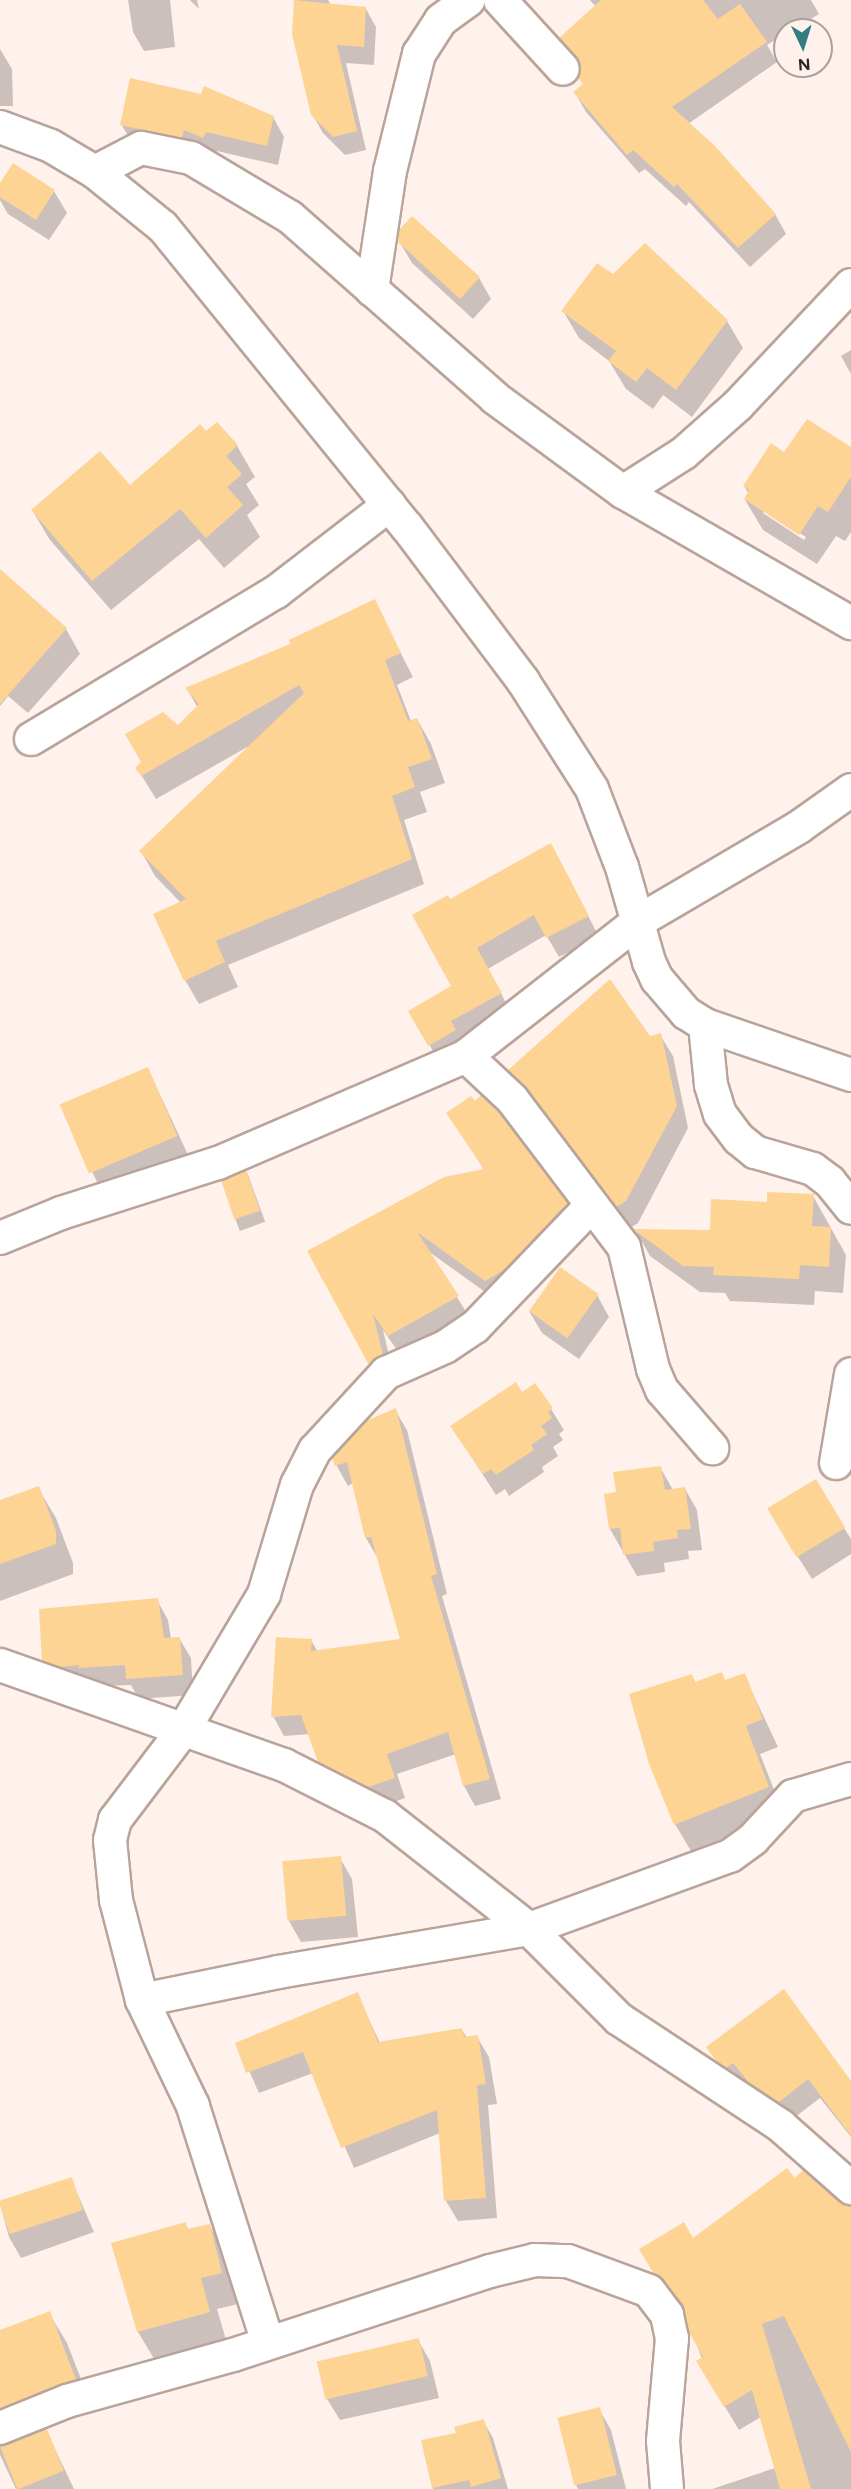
<!DOCTYPE html>
<style>
body{margin:0}
#map{position:relative;width:851px;height:2489px;overflow:hidden;background:#fff1eb;font-family:Figtree,sans-serif}
div>[style]{position:absolute}
[style*='--x']{left:calc(var(--x)*1px);top:calc(var(--y)*1px);width:calc(var(--w)*1px);rotate:calc(var(--a)*1deg)}
.shadow>*{inset:0;background:#0003;transform-origin:0 0}
.building>*{inset:0;background:#fed495;transform-origin:0 0}
.roads{filter:drop-shadow(2px 0 #b8a49a) drop-shadow(-2px 0 #b8a49a) drop-shadow(0 2px #b8a49a) drop-shadow(0 -2px #b8a49a)}
.minor>*{height:32px;margin:-16px;padding:0 16px;transform-origin:16px;border-radius:16px;background:#fff}
span{translate:-50% -50%;white-space:nowrap;text-align:center;line-height:1.15;-webkit-text-stroke:6px #fff1eb;paint-order:stroke}
.north{position:absolute;left:773px;top:18px;width:60px;height:60px;box-sizing:border-box;background:#fff1eb;border:2px solid #aba09b;border-radius:50%;rotate:176deg;font-size:16px;font-weight:700;line-height:24px;text-align:center;color:#2e2622}
.north::after{content:'';display:block;margin:auto;width:21px;height:27px;background:#337c81;clip-path:polygon(50% 0,100% 100%,50% 72%,0 100%)}
</style>
<div id="map">
<div class="shadow">
<i style="clip-path:polygon(128px 0,170px 0,175px 47px,144px 51px,133px 32px)"></i>
<i style="clip-path:polygon(190px 0,197px 0,199px 9px)"></i>
<i style="clip-path:polygon(295px 0,328px 0,332px 7px,366px 9px,376px 27px,374px 65px,346px 63px,366px 150px,345px 155px,323px 133px,312px 114px,294px 34px)"></i>
<i style="clip-path:polygon(590px 0,811px 0,819px 14px,793px 30px,785px 30px,785px 34px,767px 45px,777px 62px,688px 124px,775px 214px,786px 234px,750px 267px,689px 202px,686px 206px,645px 169px,639px 173px,586px 112px,575px 93px,584px 85px,581px 69px,561px 38px,596px 7px)"></i>
<i style="clip-path:polygon(0 49px,12px 69px,13px 106px,0 106px)"></i>
<i style="clip-path:polygon(273px 117px,284px 137px,278px 165px,217px 151px,214px 157px,133px 144px,121px 124px)"></i>
<i style="clip-path:polygon(14px 165px,54px 191px,67px 213px,49px 240px,8px 214px,0 200px,0 186px)"></i>
<i style="clip-path:polygon(399px 241px,479px 278px,491px 299px,473px 319px,412px 263px)"></i>
<i style="clip-path:polygon(613px 276px,727px 321px,743px 348px,692px 417px,663px 395px,653px 409px,626px 389px,609px 361px,579px 338px,563px 311px)"></i>
<i style="clip-path:polygon(851px 350px,851px 374px,841px 356px)"></i>
<i style="clip-path:polygon(217px 424px,237px 446px,255px 477px,246px 484px,259px 505px,247px 515px,260px 537px,224px 568px,199px 539px,111px 610px,50px 540px,32px 510px,130px 487px)"></i>
<i style="clip-path:polygon(evenodd,851px 449px,851px 532px,845px 541px,836px 536px,817px 564px,763px 530px,745px 500px,749px 494px,744px 486px,785px 455px,851px 449px,763px 510px,806px 537px,804px 540px,763px 513px,763px 510px)"></i>
<i style="clip-path:polygon(0 580px,66px 629px,80px 654px,28px 713px,8px 696px,0 706px)"></i>
<i style="clip-path:polygon(374px 601px,413px 677px,397px 685px,411px 721px,417px 719px,431px 744px,445px 783px,420px 792px,427px 812px,404px 820px,424px 884px,228px 965px,238px 987px,199px 1004px,185px 980px,181px 903px,155px 876px,141px 851px,249px 746px,156px 799px,137px 768px,198px 708px,187px 689px,292px 645px)"></i>
<i style="clip-path:polygon(562px 865px,599px 937px,559px 957px,546px 935px,488px 969px,512px 1014px,441px 1065px,410px 1011px,453px 986px,450px 901px)"></i>
<i style="clip-path:polygon(660px 1035px,673px 1056px,688px 1128px,638px 1223px,630px 1228px,540px 1110px,522px 1092px,510px 1071px)"></i>
<i style="left:148px;top:1069px;width:108px;height:94px;rotate:65deg"></i>
<i style="clip-path:polygon(474px 1103px,497px 1112px,580px 1226px,499px 1302px,428px 1251px,470px 1318px,402px 1357px,383px 1330px,394px 1377px,383px 1385px,309px 1252px,485px 1171px,461px 1134px)"></i>
<i style="left:247px;top:1172px;width:53px;height:27px;rotate:70deg"></i>
<i style="clip-path:polygon(813px 1196px,846px 1255px,843px 1293px,815px 1291px,814px 1305px,730px 1301px,725px 1293px,700px 1292px,650px 1256px,636px 1231px,711px 1232px,768px 1203px)"></i>
<i style="clip-path:polygon(597px 1295px,609px 1317px,579px 1359px,542px 1333px,529px 1311px)"></i>
<i style="clip-path:polygon(521px 1394px,551px 1409px,564px 1430px,559px 1434px,563px 1440px,553px 1447px,558px 1456px,542px 1467px,544px 1472px,509px 1496px,505px 1489px,496px 1495px,452px 1427px)"></i>
<i style="clip-path:polygon(395px 1410px,407px 1430px,447px 1594px,442px 1596px,501px 1799px,475px 1806px,464px 1786px,456px 1754px,397px 1774px,405px 1798px,380px 1807px,332px 1782px,310px 1734px,284px 1736px,273px 1716px,311px 1640px,318px 1652px,401px 1640px,377px 1557px,366px 1538px,353px 1483px,348px 1486px,333px 1459px)"></i>
<i style="clip-path:polygon(660px 1467px,673px 1490px,685px 1489px,697px 1510px,702px 1550px,688px 1551px,689px 1559px,664px 1563px,665px 1572px,637px 1576px,610px 1529px,618px 1493px)"></i>
<i style="clip-path:polygon(815px 1482px,851px 1539px,851px 1554px,812px 1579px,782px 1532px)"></i>
<i style="clip-path:polygon(38px 1488px,56px 1518px,73px 1563px,73px 1574px,0 1601px,0 1501px)"></i>
<i style="clip-path:polygon(157px 1600px,168px 1620px,171px 1639px,179px 1638px,191px 1658px,193px 1695px,139px 1699px,131px 1685px,72px 1687px,55px 1681px,43px 1660px)"></i>
<i style="clip-path:polygon(744px 1675px,778px 1747px,760px 1754px,784px 1815px,691px 1851px,675px 1824px,691px 1676px,696px 1683px,726px 1682px)"></i>
<i style="clip-path:polygon(340px 1858px,352px 1879px,358px 1937px,301px 1942px,289px 1921px)"></i>
<i style="clip-path:polygon(357px 1994px,380px 2043px,462px 2030px,467px 2038px,477px 2037px,489px 2057px,497px 2104px,488px 2105px,497px 2218px,458px 2221px,446px 2201px,440px 2133px,354px 2168px,313px 2073px,259px 2093px,237px 2043px)"></i>
<i style="clip-path:polygon(708px 2048px,851px 2083px,851px 2137px,820px 2098px,790px 2121px,763px 2104px,745px 2081px,738px 2087px)"></i>
<i style="clip-path:polygon(71px 2179px,94px 2232px,21px 2258px,9px 2237px,0 2204px)"></i>
<i style="clip-path:polygon(794px 2181px,851px 2209px,851px 2489px,712px 2489px,775px 2468px,761px 2417px,739px 2430px,712px 2385px,686px 2317px,670px 2298px,641px 2249px,693px 2241px)"></i>
<i style="clip-path:polygon(185px 2224px,189px 2230px,210px 2226px,227px 2256px,238px 2304px,217px 2309px,227px 2343px,156px 2362px,138px 2332px,113px 2244px)"></i>
<i style="clip-path:polygon(49px 2313px,67px 2343px,93px 2410px,45px 2428px,74px 2489px,16px 2489px,0 2455px,0 2331px)"></i>
<i style="clip-path:polygon(418px 2340px,430px 2361px,439px 2398px,340px 2420px,327px 2399px)"></i>
<i style="clip-path:polygon(599px 2409px,611px 2430px,626px 2489px,578px 2489px,576px 2485px)"></i>
<i style="clip-path:polygon(483px 2421px,493px 2438px,508px 2489px,433px 2489px,422px 2442px,457px 2435px)"></i>
</div>
<div class="building">
<i style="clip-path:polygon(294px 0,366px 7px,364px 47px,337px 45px,357px 131px,333px 137px,311px 115px,292px 34px)"></i>
<i style="clip-path:polygon(601px 0,703px 0,718px 19px,740px 4px,767px 42px,672px 107px,714px 145px,776px 214px,738px 248px,677px 184px,674px 187px,633px 150px,627px 155px,573px 92px,583px 84px,578px 78px,580px 65px,559px 38px)"></i>
<i style="clip-path:polygon(130px 78px,201px 94px,204px 86px,274px 116px,267px 146px,206px 132px,203px 138px,184px 130px,182px 138px,120px 125px)"></i>
<i style="clip-path:polygon(13px 163px,55px 190px,36px 220px,0 197px,0 183px)"></i>
<i style="clip-path:polygon(412px 216px,480px 277px,460px 299px,398px 242px,399px 230px)"></i>
<i style="clip-path:polygon(645px 243px,728px 320px,676px 390px,647px 368px,636px 382px,608px 361px,616px 351px,561px 311px,597px 263px,613px 274px)"></i>
<i style="clip-path:polygon(807px 419px,851px 447px,851px 477px,828px 512px,818px 506px,799px 535px,744px 499px,749px 490px,743px 486px,771px 443px,784px 452px)"></i>
<i style="clip-path:polygon(217px 422px,238px 445px,226px 456px,242px 474px,227px 487px,243px 505px,206px 538px,180px 509px,92px 581px,31px 510px,100px 451px,130px 485px,200px 424px,206px 431px)"></i>
<i style="clip-path:polygon(0 569px,67px 628px,0 704px)"></i>
<i style="clip-path:polygon(375px 599px,401px 653px,385px 660px,408px 721px,417px 718px,432px 759px,408px 767px,415px 787px,392px 796px,412px 859px,216px 941px,225px 962px,184px 981px,153px 914px,186px 899px,139px 851px,304px 693px,299px 685px,141px 776px,135px 768px,141px 762px,125px 734px,163px 712px,178px 725px,199px 704px,185px 688px,290px 644px,289px 640px)"></i>
<i style="clip-path:polygon(551px 843px,589px 916px,546px 938px,534px 915px,477px 948px,502px 993px,451px 1021px,456px 1030px,428px 1046px,408px 1011px,451px 986px,412px 915px,448px 895px,450px 899px)"></i>
<i style="clip-path:polygon(610px 979px,650px 1036px,661px 1033px,677px 1106px,626px 1201px,616px 1207px,526px 1088px,508px 1070px)"></i>
<i style="left:148px;top:1067px;width:75px;height:96px;rotate:67deg"></i>
<i style="clip-path:polygon(481px 1095px,499px 1111px,568px 1203px,504px 1270px,485px 1281px,417px 1232px,459px 1296px,388px 1336px,373px 1314px,383px 1355px,369px 1365px,307px 1251px,444px 1177px,484px 1169px,446px 1113px,471px 1096px,475px 1101px)"></i>
<i style="left:246px;top:1170px;width:43px;height:27px;rotate:71deg"></i>
<i style="clip-path:polygon(767px 1192px,814px 1194px,812px 1226px,831px 1227px,829px 1267px,800px 1265px,799px 1279px,713px 1275px,714px 1267px,683px 1266px,633px 1229px,710px 1230px,711px 1199px,767px 1202px)"></i>
<i style="left:560px;top:1267px;width:47px;height:54px;rotate:35deg"></i>
<i style="clip-path:polygon(516px 1382px,522px 1392px,535px 1383px,553px 1408px,548px 1412px,552px 1418px,541px 1426px,547px 1434px,531px 1445px,534px 1450px,496px 1475px,491px 1469px,483px 1474px,450px 1426px)"></i>
<i style="clip-path:polygon(396px 1408px,437px 1574px,431px 1576px,490px 1779px,463px 1786px,448px 1732px,387px 1754px,395px 1778px,368px 1787px,318px 1762px,301px 1715px,271px 1717px,276px 1637px,312px 1639px,311px 1651px,400px 1639px,371px 1537px,365px 1538px,347px 1462px,335px 1466px,332px 1458px,366px 1421px)"></i>
<i style="clip-path:polygon(661px 1466px,665px 1490px,685px 1487px,691px 1529px,677px 1530px,678px 1538px,653px 1542px,654px 1551px,623px 1555px,620px 1528px,609px 1529px,604px 1494px,616px 1492px,613px 1472px)"></i>
<i style="left:816px;top:1479px;width:57px;height:57px;rotate:59deg"></i>
<i style="clip-path:polygon(39px 1486px,56px 1531px,56px 1544px,0 1564px,0 1500px)"></i>
<i style="clip-path:polygon(158px 1598px,164px 1638px,180px 1637px,183px 1675px,126px 1679px,125px 1665px,79px 1668px,79px 1665px,60px 1667px,42px 1661px,39px 1609px)"></i>
<i style="clip-path:polygon(722px 1672px,725px 1680px,745px 1673px,763px 1719px,746px 1726px,769px 1787px,674px 1825px,649px 1764px,629px 1694px,692px 1674px,695px 1682px)"></i>
<i style="left:341px;top:1856px;width:60px;height:59px;rotate:85deg"></i>
<i style="clip-path:polygon(784px 1989px,851px 2081px,851px 2136px,808px 2079px,778px 2103px,750px 2084px,733px 2063px,726px 2068px,717px 2062px,706px 2047px)"></i>
<i style="clip-path:polygon(358px 1992px,378px 2042px,462px 2028px,464px 2037px,478px 2035px,486px 2084px,477px 2085px,486px 2198px,444px 2201px,437px 2110px,341px 2148px,303px 2052px,246px 2073px,235px 2043px)"></i>
<i style="clip-path:polygon(787px 2168px,795px 2178px,803px 2170px,839px 2201px,851px 2206px,851px 2452px,784px 2316px,762px 2324px,811px 2489px,780px 2489px,752px 2390px,724px 2407px,696px 2361px,703px 2357px,690px 2334px,682px 2305px,654px 2274px,639px 2249px,684px 2222px,693px 2238px)"></i>
<i style="left:72px;top:2177px;width:35px;height:77px;rotate:72deg"></i>
<i style="clip-path:polygon(186px 2222px,187px 2229px,210px 2224px,222px 2273px,201px 2278px,210px 2312px,137px 2332px,111px 2243px)"></i>
<i style="clip-path:polygon(50px 2311px,76px 2380px,0 2409px,0 2330px)"></i>
<i style="left:419px;top:2338px;width:39px;height:105px;rotate:77deg"></i>
<i style="left:600px;top:2407px;width:70px;height:44px;rotate:76deg"></i>
<i style="clip-path:polygon(484px 2419px,501px 2478px,471px 2487px,469px 2480px,432px 2488px,421px 2440px,456px 2433px,454px 2427px)"></i>
<i style="left:47px;top:2429px;width:45px;height:50px;rotate:68deg"></i>
</div>
<div class="roads">
<div class="minor">
<i style="--x:500;--y:0;--w:93;--a:47.6"></i>
<i style="--x:0;--y:127;--w:54;--a:20.4"></i>
<i style="--x:51;--y:146;--w:51;--a:30.6"></i>
<i style="--x:95;--y:172;--w:87;--a:39"></i>
<i style="--x:163;--y:227;--w:387;--a:50.9"></i>
<i style="--x:407;--y:527;--w:193;--a:53"></i>
<i style="--x:523;--y:681;--w:128;--a:57.4"></i>
<i style="--x:592;--y:789;--w:84;--a:69"></i>
<i style="--x:622;--y:867;--w:99;--a:74.1"></i>
<i style="--x:649;--y:962;--w:19;--a:65"></i>
<i style="--x:657;--y:979;--w:45;--a:49.5"></i>
<i style="--x:686;--y:1013;--w:22;--a:32"></i>
<i style="--x:705;--y:1025;--w:154;--a:18.9"></i>
<i style="--x:95;--y:172;--w:52;--a:-27.6"></i>
<i style="--x:141;--y:148;--w:51;--a:11.3"></i>
<i style="--x:191;--y:158;--w:115;--a:30.8"></i>
<i style="--x:290;--y:217;--w:273;--a:41.4"></i>
<i style="--x:495;--y:398;--w:159;--a:36.3"></i>
<i style="--x:623;--y:492;--w:263;--a:29.9"></i>
<i style="--x:372;--y:290;--w:120;--a:-81.4"></i>
<i style="--x:390;--y:171;--w:121;--a:-76.1"></i>
<i style="--x:419;--y:54;--w:40;--a:-57.1"></i>
<i style="--x:441;--y:20;--w:34;--a:-36"></i>
<i style="--x:623;--y:492;--w:72;--a:-32.6"></i>
<i style="--x:684;--y:453;--w:72;--a:-41.6"></i>
<i style="--x:738;--y:405;--w:165;--a:-46.7"></i>
<i style="--x:31;--y:739;--w:286;--a:-31"></i>
<i style="--x:276;--y:592;--w:143;--a:-37.6"></i>
<i style="--x:705;--y:1025;--w:60;--a:84.3"></i>
<i style="--x:711;--y:1085;--w:30;--a:73"></i>
<i style="--x:720;--y:1114;--w:31;--a:53"></i>
<i style="--x:739;--y:1139;--w:21;--a:39"></i>
<i style="--x:755;--y:1152;--w:60;--a:16.3"></i>
<i style="--x:813;--y:1169;--w:21;--a:37"></i>
<i style="--x:830;--y:1182;--w:33;--a:51"></i>
<i style="--x:466;--y:1056;--w:63;--a:43.1"></i>
<i style="--x:512;--y:1099;--w:186;--a:52.9"></i>
<i style="--x:624;--y:1247;--w:125;--a:76.6"></i>
<i style="--x:653;--y:1369;--w:23;--a:67"></i>
<i style="--x:662;--y:1390;--w:77;--a:49.2"></i>
<i style="--x:0;--y:1238;--w:66;--a:-22.3"></i>
<i style="--x:61;--y:1213;--w:165;--a:-17.7"></i>
<i style="--x:218;--y:1163;--w:270;--a:-23.3"></i>
<i style="--x:466;--y:1056;--w:219;--a:-38"></i>
<i style="--x:639;--y:921;--w:186;--a:-30.4"></i>
<i style="--x:799;--y:827;--w:64;--a:-35.4"></i>
<i style="--x:836;--y:1463;--w:90;--a:-80.4"></i>
<i style="--x:0;--y:1665;--w:301;--a:19.4"></i>
<i style="--x:284;--y:1765;--w:113;--a:26.8"></i>
<i style="--x:385;--y:1816;--w:183;--a:38.1"></i>
<i style="--x:529;--y:1929;--w:127;--a:45"></i>
<i style="--x:619;--y:2019;--w:194;--a:33.4"></i>
<i style="--x:781;--y:2126;--w:94;--a:41.5"></i>
<i style="--x:142;--y:2000;--w:139;--a:-11.6"></i>
<i style="--x:278;--y:1972;--w:255;--a:-9.7"></i>
<i style="--x:529;--y:1929;--w:214;--a:-20"></i>
<i style="--x:730;--y:1856;--w:29;--a:-36"></i>
<i style="--x:753;--y:1839;--w:59;--a:-47.1"></i>
<i style="--x:793;--y:1796;--w:60;--a:-16.3"></i>
<i style="--x:268;--y:2343;--w:249;--a:-107.6"></i>
<i style="--x:193;--y:2106;--w:118;--a:-115.7"></i>
<i style="--x:142;--y:2000;--w:103;--a:-104.6"></i>
<i style="--x:116;--y:1900;--w:60;--a:-95.7"></i>
<i style="--x:110;--y:1840;--w:21;--a:-76"></i>
<i style="--x:115;--y:1820;--w:114;--a:-52.8"></i>
<i style="--x:184;--y:1729;--w:157;--a:-59.3"></i>
<i style="--x:264;--y:1594;--w:114;--a:-73.2"></i>
<i style="--x:297;--y:1485;--w:39;--a:-63"></i>
<i style="--x:315;--y:1450;--w:105;--a:-47.3"></i>
<i style="--x:386;--y:1373;--w:64;--a:-23.8"></i>
<i style="--x:445;--y:1347;--w:36;--a:-34"></i>
<i style="--x:475;--y:1327;--w:168;--a:-46.2"></i>
<i style="--x:0;--y:2428;--w:72;--a:-21.9"></i>
<i style="--x:67;--y:2401;--w:172;--a:-15.5"></i>
<i style="--x:233;--y:2355;--w:270;--a:-18.1"></i>
<i style="--x:490;--y:2271;--w:46;--a:-13.7"></i>
<i style="--x:535;--y:2260;--w:33;--a:2"></i>
<i style="--x:568;--y:2261;--w:86;--a:20.3"></i>
<i style="--x:649;--y:2291;--w:30;--a:53"></i>
<i style="--x:667;--y:2315;--w:24;--a:78"></i>
<i style="--x:672;--y:2338;--w:103;--a:95"></i>
<i style="--x:663;--y:2441;--w:48;--a:85.2"></i>
</div>
</div>
<div class="north">N</div>
</div>
